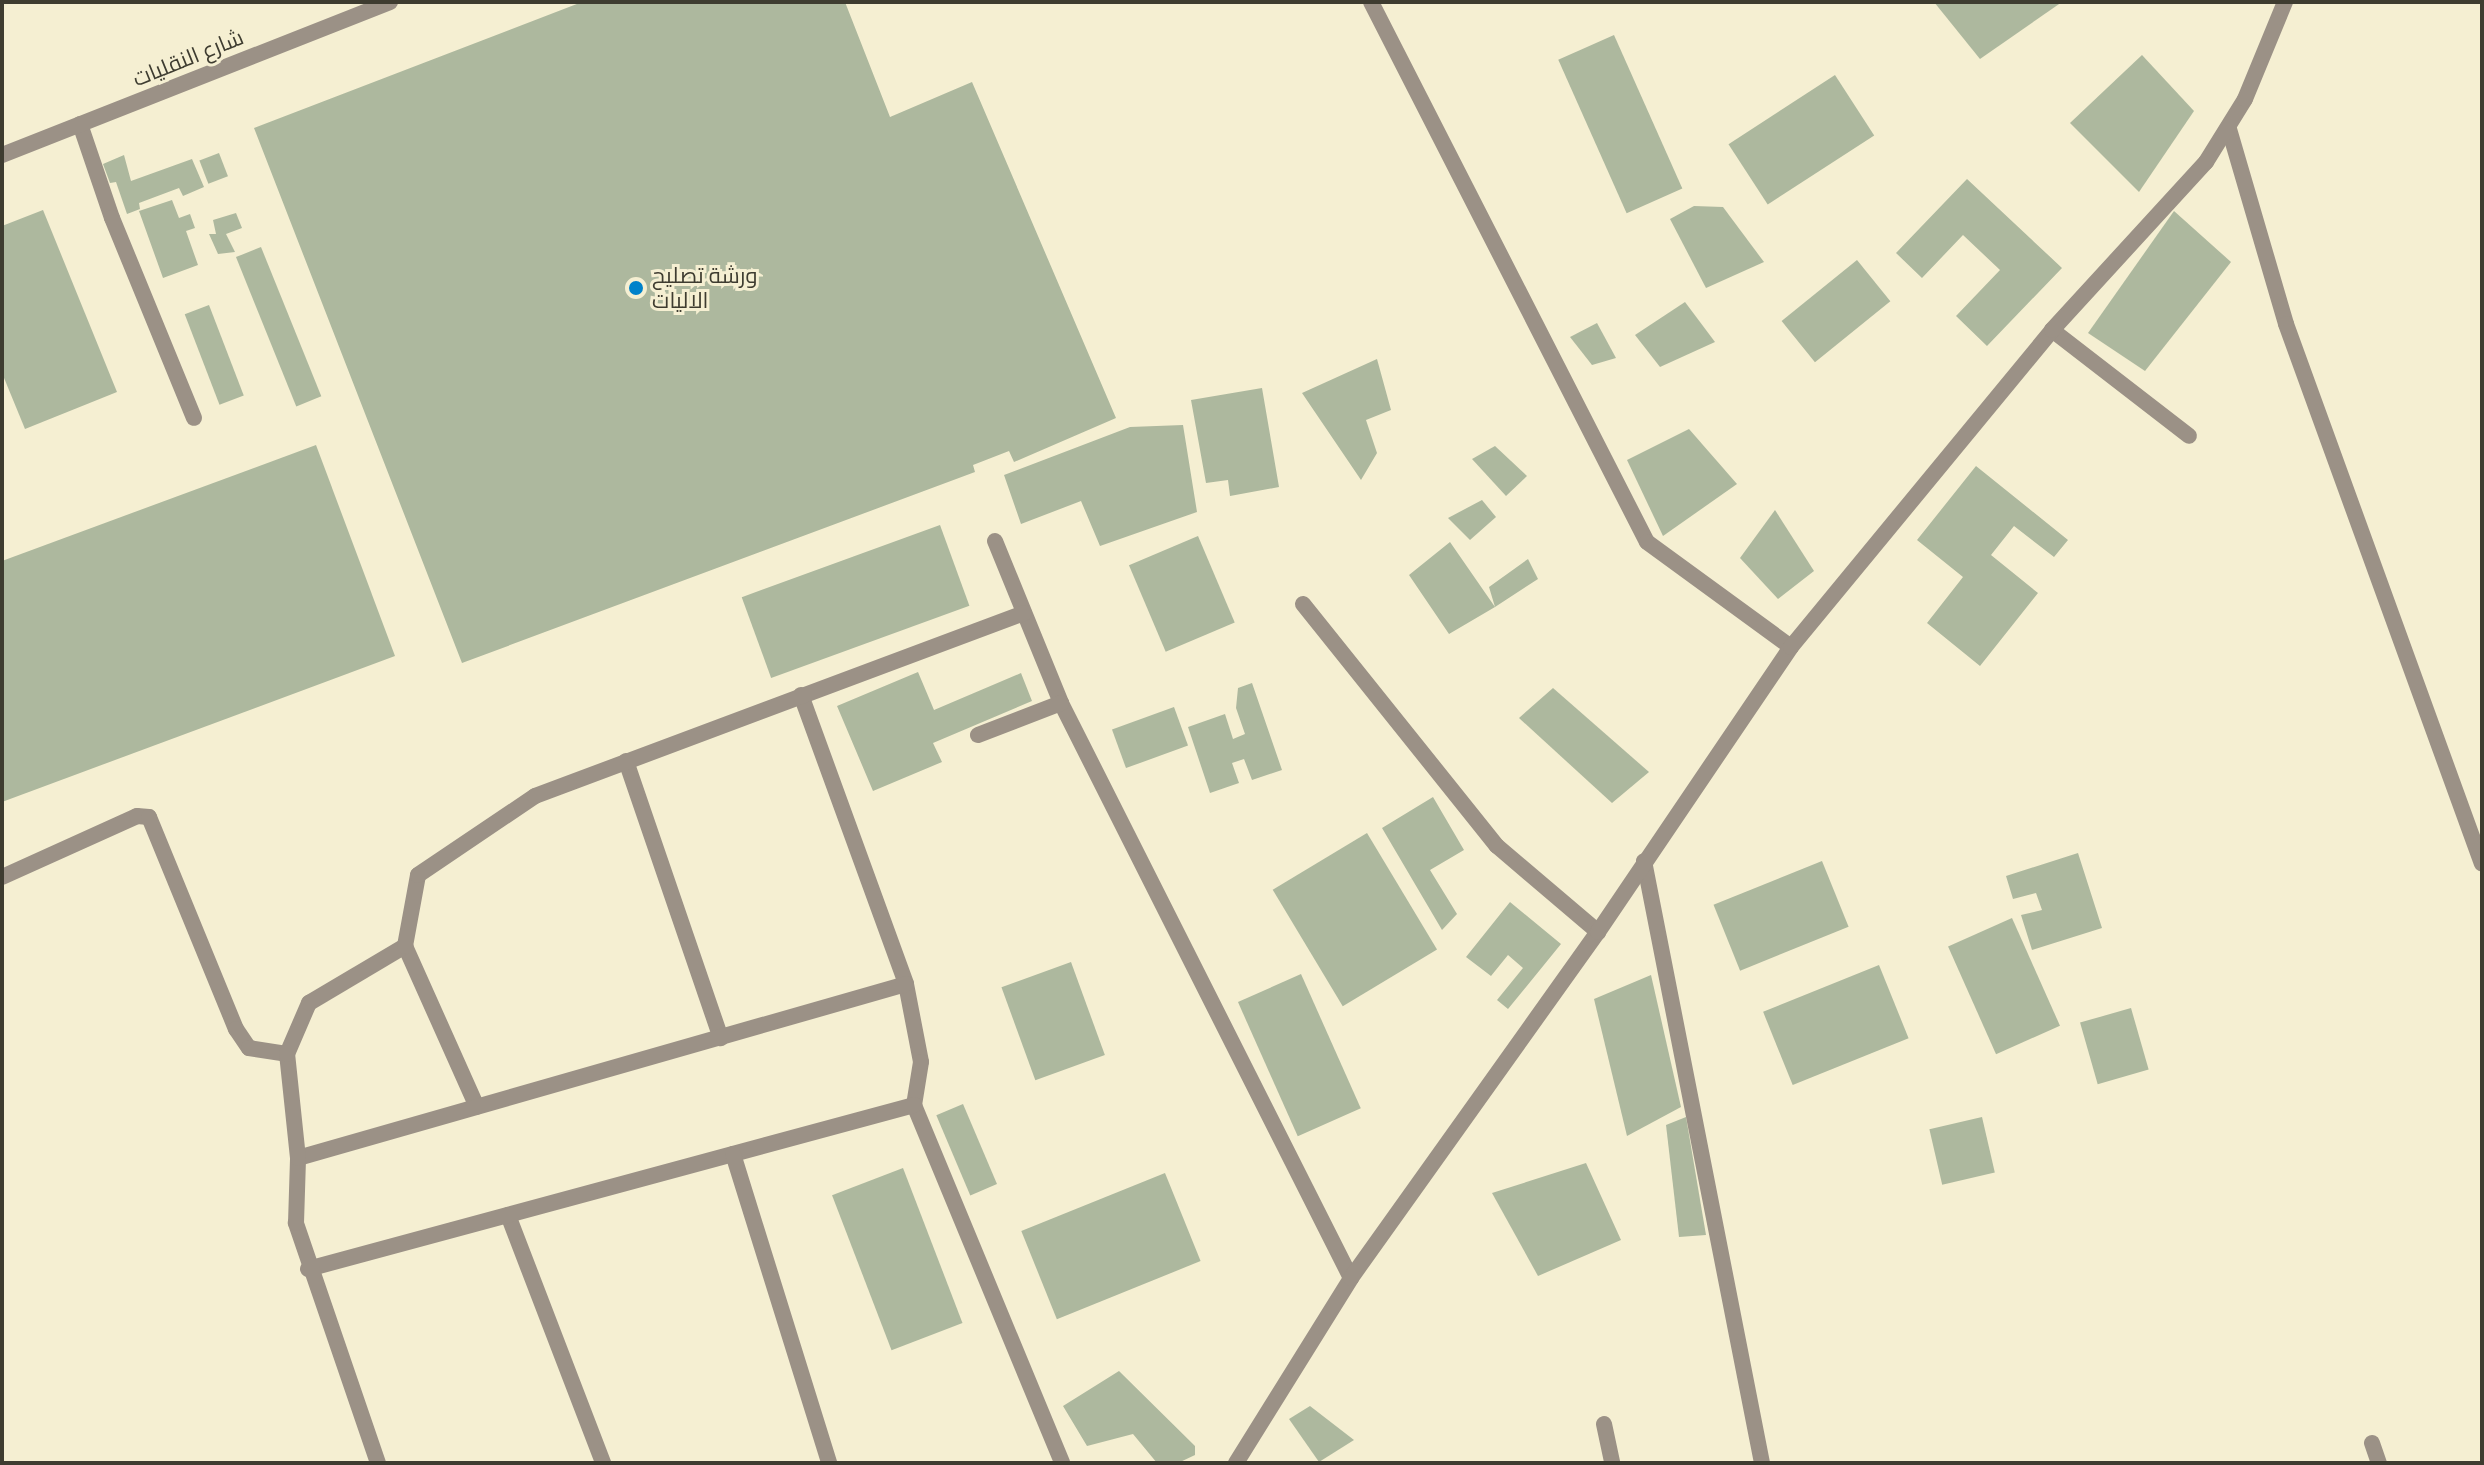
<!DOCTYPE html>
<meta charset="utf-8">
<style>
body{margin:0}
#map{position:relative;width:2484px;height:1465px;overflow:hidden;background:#f5efd2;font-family:"Archivo Narrow",Cairo,sans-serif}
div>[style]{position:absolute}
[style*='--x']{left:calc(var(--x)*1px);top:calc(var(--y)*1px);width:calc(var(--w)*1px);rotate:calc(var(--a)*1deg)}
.building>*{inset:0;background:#adb89e;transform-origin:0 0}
.service>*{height:16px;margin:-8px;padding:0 8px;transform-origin:8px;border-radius:8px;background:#9b9186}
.minor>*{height:16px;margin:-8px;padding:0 8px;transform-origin:8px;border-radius:8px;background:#9b9186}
.dots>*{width:22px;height:22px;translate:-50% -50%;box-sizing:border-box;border:4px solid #f5efd2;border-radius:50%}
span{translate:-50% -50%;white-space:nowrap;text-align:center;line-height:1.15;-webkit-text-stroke:6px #f5efd2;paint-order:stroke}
.street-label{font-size:22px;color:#3e3c30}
.poi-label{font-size:22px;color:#3e3c30}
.left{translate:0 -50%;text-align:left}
.frame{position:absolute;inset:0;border:4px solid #3e3c30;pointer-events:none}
</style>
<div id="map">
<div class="building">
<i style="clip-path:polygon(582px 2px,845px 2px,890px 117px,972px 82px,1116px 418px,1014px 462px,1009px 451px,973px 465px,975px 472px,462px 663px,254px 128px)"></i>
<i style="clip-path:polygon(1934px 2px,2062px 2px,1980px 59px)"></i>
<i style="left:1614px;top:35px;width:168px;height:61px;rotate:66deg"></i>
<i style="clip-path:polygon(2142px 55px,2194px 111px,2139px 192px,2070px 123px)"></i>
<i style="left:1835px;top:75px;width:72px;height:127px;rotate:57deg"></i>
<i style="left:219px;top:153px;width:25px;height:21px;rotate:69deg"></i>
<i style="clip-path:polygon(124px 155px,131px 181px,192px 159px,204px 187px,183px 196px,179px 188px,139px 203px,140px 209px,127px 214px,116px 182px,110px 183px,103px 164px)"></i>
<i style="clip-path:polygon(1967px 179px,2062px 268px,1987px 346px,1956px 316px,2000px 270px,1963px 235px,1922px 278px,1896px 253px)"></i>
<i style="clip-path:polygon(172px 200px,179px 218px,190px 214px,195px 228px,186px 231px,198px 265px,163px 278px,139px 211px)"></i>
<i style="clip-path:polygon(1694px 206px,1723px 207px,1764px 262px,1706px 288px,1670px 219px)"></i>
<i style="clip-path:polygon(43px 210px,117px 392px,25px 429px,2px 373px,2px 226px)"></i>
<i style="clip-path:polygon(2174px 211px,2231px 262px,2145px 371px,2088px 333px)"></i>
<i style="clip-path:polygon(236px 213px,242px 228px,226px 234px,235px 252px,218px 254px,209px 234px,216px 234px,213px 220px)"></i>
<i style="left:261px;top:247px;width:161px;height:27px;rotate:68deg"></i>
<i style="left:1857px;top:260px;width:53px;height:97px;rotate:51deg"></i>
<i style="clip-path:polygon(1685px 302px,1715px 342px,1660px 367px,1635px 335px)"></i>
<i style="left:209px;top:305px;width:97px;height:26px;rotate:69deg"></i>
<i style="clip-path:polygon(1597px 323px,1616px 358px,1592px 365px,1570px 337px)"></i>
<i style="clip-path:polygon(1377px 359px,1391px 410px,1366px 420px,1377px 453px,1361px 480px,1302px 393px)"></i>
<i style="clip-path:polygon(1262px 388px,1279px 487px,1230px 496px,1228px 480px,1206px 483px,1191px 400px)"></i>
<i style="clip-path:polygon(1183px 425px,1197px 512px,1100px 546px,1081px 501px,1021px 524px,1004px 475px,1130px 427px)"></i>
<i style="clip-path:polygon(1689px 429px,1737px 484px,1663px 536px,1627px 460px)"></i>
<i style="clip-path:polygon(316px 445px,395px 656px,2px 802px,2px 561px)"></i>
<i style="clip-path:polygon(1495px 446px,1527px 476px,1506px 496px,1472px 459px)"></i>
<i style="clip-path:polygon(1976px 466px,2068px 540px,2054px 557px,2014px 526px,1991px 555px,2038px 593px,1980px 666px,1927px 623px,1963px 577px,1917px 540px)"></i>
<i style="clip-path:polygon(1482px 500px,1496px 517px,1470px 540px,1448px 518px)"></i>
<i style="clip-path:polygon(1775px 510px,1814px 571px,1778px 599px,1740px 558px)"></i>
<i style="left:940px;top:525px;width:86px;height:211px;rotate:70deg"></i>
<i style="left:1198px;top:536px;width:94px;height:75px;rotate:67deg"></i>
<i style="clip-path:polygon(1450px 542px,1495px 607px,1489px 587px,1528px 559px,1538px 579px,1495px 607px,1449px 634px,1409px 575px)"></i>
<i style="clip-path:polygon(918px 672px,934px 710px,1021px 673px,1032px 701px,933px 743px,942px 762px,873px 791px,837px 706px)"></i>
<i style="clip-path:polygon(1252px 683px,1282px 770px,1252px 780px,1244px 759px,1232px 763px,1239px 783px,1210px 793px,1188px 727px,1225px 714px,1233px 739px,1245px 734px,1236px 708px,1238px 688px)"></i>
<i style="clip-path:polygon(1553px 688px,1649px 772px,1612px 803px,1519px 718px)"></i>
<i style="left:1174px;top:707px;width:41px;height:66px;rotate:70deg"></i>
<i style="clip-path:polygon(1433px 797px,1464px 850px,1430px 870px,1457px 914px,1442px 930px,1382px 828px)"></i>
<i style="left:1367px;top:833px;width:136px;height:110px;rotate:59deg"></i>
<i style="clip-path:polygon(2078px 853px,2102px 928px,2032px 950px,2021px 915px,2042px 910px,2036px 893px,2013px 899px,2006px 876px)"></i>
<i style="left:1822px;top:861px;width:71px;height:117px;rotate:68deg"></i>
<i style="clip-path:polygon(1510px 902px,1561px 944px,1508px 1009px,1497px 1000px,1523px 968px,1508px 955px,1491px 976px,1466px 957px)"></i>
<i style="left:2012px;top:918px;width:118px;height:70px;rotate:66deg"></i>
<i style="left:1071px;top:962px;width:99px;height:74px;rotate:70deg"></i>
<i style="left:1879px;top:965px;width:79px;height:125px;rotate:68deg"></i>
<i style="left:1301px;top:974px;width:147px;height:69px;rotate:66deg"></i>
<i style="clip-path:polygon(1651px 975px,1681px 1107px,1627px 1136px,1594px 999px)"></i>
<i style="left:2131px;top:1008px;width:64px;height:53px;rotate:74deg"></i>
<i style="left:963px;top:1104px;width:87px;height:29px;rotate:67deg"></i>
<i style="clip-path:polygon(1686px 1117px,1706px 1235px,1679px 1237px,1666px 1125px)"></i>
<i style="left:1982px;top:1117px;width:57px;height:54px;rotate:77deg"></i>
<i style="clip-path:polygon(1586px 1163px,1621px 1240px,1538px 1276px,1492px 1193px)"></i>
<i style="left:903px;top:1168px;width:166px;height:76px;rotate:69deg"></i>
<i style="left:1165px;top:1173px;width:95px;height:155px;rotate:68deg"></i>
<i style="clip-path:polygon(1119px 1371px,1195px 1446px,1195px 1455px,1178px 1463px,1157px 1463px,1133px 1434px,1087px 1446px,1063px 1406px)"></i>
<i style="clip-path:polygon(1310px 1406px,1354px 1440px,1319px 1462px,1289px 1419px)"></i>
</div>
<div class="service">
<i style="--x:1371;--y:2;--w:606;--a:62.93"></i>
<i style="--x:1647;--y:542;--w:178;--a:36.1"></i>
<i style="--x:80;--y:124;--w:99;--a:71.2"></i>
<i style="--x:112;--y:218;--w:216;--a:67.7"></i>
<i style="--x:2229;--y:129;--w:203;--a:73.7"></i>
<i style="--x:2286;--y:324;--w:574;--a:70.05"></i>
<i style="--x:2052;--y:330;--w:173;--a:37.7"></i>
<i style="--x:995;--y:541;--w:175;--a:67.8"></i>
<i style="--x:1061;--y:703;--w:644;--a:63.24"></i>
<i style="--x:1303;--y:604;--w:310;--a:51.3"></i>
<i style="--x:1497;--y:846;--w:133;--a:40.4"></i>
<i style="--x:801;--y:695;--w:307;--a:70"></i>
<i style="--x:906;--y:984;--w:79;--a:79.1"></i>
<i style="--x:921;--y:1062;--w:44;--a:99.2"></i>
<i style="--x:914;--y:1105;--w:387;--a:67.5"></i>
<i style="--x:978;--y:735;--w:89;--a:-21.1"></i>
<i style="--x:626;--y:761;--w:293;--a:71.1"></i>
<i style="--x:1644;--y:861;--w:613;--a:78.91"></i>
<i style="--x:2;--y:877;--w:148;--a:-24.3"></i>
<i style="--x:137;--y:816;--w:12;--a:5"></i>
<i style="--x:149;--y:817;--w:229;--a:67.7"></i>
<i style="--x:236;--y:1029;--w:23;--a:56"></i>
<i style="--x:249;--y:1048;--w:38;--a:9"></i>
<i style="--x:405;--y:946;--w:176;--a:65.9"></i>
<i style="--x:298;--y:1158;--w:632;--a:-15.97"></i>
<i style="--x:508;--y:1215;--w:266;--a:69"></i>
<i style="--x:308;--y:1269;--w:628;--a:-15.14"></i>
<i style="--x:1604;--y:1424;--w:40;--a:78"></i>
<i style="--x:2372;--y:1443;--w:21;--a:71"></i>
<i style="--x:378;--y:1463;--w:254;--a:-108.9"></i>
<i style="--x:296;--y:1223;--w:65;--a:-88.2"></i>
<i style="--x:298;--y:1158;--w:105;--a:-96"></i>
<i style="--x:287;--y:1054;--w:56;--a:-66.7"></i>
<i style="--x:309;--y:1003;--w:112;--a:-30.7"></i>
<i style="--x:405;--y:946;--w:72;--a:-79.6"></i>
<i style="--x:418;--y:875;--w:141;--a:-34"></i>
<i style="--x:535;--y:796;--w:522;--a:-20.52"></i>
</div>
<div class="minor">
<i style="--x:2;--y:155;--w:417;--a:-21.5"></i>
<i style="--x:733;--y:1154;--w:324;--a:72.7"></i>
<i style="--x:1236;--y:1463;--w:218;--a:-58.1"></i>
<i style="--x:1351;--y:1278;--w:425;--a:-54.5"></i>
<i style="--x:1598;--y:932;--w:344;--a:-55.9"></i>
<i style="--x:1791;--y:647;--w:411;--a:-50.5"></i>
<i style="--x:2052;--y:330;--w:228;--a:-47.5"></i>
<i style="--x:2206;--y:162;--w:74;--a:-58.2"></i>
<i style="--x:2245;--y:99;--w:105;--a:-67.6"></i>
</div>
<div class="dots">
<i style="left:636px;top:288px;background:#0082ca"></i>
</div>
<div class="street-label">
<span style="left:188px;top:58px;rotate:-22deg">شارع النقليات</span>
</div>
<div class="poi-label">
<span class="left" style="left:652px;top:288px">ورشة تصليح<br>الاليات</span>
</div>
<div class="frame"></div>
</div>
